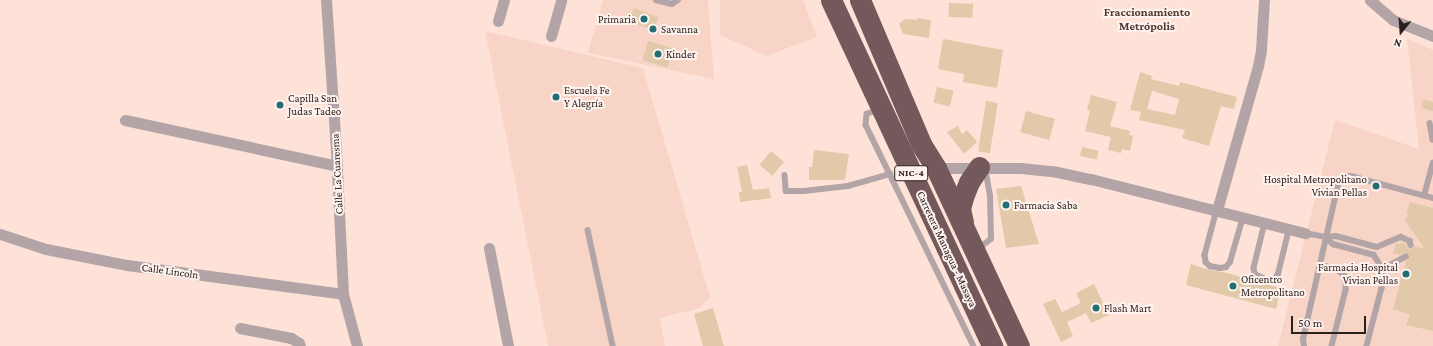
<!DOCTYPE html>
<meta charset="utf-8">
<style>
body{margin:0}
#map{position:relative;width:1433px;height:346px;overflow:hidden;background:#fee2d7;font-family:"Crimson Pro",serif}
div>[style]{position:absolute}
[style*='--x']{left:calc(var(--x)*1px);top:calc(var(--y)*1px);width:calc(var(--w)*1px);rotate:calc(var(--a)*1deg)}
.built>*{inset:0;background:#f8d4c6}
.building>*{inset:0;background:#e1c9a9;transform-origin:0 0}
.path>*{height:2px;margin-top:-1px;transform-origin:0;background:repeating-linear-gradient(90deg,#a7938b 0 3px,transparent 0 5px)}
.lane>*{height:5.5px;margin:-2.75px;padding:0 2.75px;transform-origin:2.75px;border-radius:2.75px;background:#b3a5a7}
.street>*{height:11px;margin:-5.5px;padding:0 5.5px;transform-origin:5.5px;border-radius:5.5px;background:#b3a5a7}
.highway>*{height:21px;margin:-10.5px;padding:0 10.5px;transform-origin:10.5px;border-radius:10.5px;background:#73595c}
.dots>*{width:11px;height:11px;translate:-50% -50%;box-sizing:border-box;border:2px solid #fff3ef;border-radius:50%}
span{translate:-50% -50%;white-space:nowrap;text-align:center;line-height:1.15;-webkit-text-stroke:4px #fff3ef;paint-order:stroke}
.shield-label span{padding:1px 3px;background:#fff3ef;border:1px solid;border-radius:3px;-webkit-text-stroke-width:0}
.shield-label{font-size:10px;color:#2a201c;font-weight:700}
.poi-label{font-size:11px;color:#2a201c}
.right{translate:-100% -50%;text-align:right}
.left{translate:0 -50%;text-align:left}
.street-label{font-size:11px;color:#2a201c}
.neighbourhood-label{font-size:12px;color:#4e3830;font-weight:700}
.north{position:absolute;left:1381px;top:12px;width:40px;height:40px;-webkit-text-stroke:3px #fff3ef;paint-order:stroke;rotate:197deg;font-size:11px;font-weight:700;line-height:16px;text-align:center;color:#2a201c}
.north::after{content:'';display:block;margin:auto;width:14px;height:18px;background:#2a201c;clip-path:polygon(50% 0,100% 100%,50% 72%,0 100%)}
.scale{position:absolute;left:1291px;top:316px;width:75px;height:18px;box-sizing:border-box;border:2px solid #2a201c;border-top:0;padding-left:5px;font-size:12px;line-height:14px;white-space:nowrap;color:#2a201c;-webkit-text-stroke:3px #fff3ef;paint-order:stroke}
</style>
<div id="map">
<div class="built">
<i style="clip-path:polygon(603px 0,708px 0,714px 79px,588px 53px)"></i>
<i style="clip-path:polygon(720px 0,803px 0,817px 37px,766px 56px,720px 35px)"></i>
<i style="clip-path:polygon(485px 31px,643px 68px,710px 297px,700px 308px,660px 318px,665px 346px,548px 346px)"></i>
<i style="clip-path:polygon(1407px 39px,1433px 50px,1433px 346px,1278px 346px,1335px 120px,1419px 149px)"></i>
</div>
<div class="building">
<i style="left:949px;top:3px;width:24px;height:14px;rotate:2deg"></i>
<i style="left:634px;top:8px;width:26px;height:14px;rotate:21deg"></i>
<i style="clip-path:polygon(917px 18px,931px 20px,929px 38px,903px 34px,899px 24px,905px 19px,917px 20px)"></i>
<i style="clip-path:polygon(943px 39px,1003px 50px,997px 88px,963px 82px,964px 74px,938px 69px)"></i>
<i style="left:648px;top:41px;width:26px;height:20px;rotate:16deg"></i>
<i style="clip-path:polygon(evenodd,1140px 72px,1152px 76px,1151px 79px,1179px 86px,1180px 82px,1237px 97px,1234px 109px,1221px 106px,1209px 146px,1182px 138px,1185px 130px,1139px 120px,1141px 112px,1130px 110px,1140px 72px,1152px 91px,1179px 99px,1175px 115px,1147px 109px,1152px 91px)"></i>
<i style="left:937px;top:87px;width:17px;height:16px;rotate:13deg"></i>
<i style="clip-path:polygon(1091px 95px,1117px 102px,1110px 126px,1130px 131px,1129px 135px,1133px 136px,1130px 151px,1122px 149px,1121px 153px,1108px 150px,1111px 137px,1085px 131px,1090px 111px,1087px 110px)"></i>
<i style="clip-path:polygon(1424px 100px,1433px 102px,1433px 111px,1421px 108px)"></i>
<i style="left:986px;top:101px;width:12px;height:51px;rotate:9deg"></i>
<i style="left:1026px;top:111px;width:30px;height:22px;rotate:15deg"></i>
<i style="clip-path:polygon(958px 126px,962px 134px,967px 130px,977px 142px,964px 154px,947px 132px)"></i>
<i style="left:1082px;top:147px;width:17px;height:9px;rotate:13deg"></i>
<i style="clip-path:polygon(814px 150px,849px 154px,845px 180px,809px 180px,809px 167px,812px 167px)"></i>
<i style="left:771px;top:151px;width:17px;height:18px;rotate:40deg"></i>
<i style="clip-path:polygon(747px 165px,753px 190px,769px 188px,771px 198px,740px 202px,739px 192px,742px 192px,737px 167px)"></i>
<i style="clip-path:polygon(1021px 186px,1039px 244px,1006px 248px,996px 189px)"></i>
<i style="clip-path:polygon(1410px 202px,1433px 208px,1433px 331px,1406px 325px,1410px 314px,1393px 309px,1406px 261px,1410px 256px,1406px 252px,1400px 255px,1393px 253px,1396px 244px,1404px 243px,1410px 249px,1415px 246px,1425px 249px,1404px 219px,1408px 216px,1407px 212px)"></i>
<i style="clip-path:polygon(1191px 264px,1209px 270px,1223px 272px,1281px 288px,1276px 309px,1186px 285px)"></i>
<i style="clip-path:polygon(1094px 284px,1109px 315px,1091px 323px,1086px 313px,1067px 322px,1073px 336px,1061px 342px,1043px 304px,1055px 299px,1062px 312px,1081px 303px,1076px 293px)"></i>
<i style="clip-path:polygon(713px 308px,724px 346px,703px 346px,694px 314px)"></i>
</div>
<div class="path">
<i style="--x:1353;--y:280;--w:23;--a:-5"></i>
</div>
<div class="lane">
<i style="--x:656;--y:0;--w:16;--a:14"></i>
<i style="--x:672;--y:4;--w:7;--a:-34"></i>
<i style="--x:877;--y:111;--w:10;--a:163"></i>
<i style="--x:867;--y:114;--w:11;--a:95"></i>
<i style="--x:866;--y:125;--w:246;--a:64"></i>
<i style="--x:1430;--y:123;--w:17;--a:80"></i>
<i style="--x:785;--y:175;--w:16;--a:86"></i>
<i style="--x:786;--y:191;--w:18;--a:0"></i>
<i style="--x:804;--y:191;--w:44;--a:-6.5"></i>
<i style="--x:848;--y:186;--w:44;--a:-15.9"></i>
<i style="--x:1424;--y:196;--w:34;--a:-75"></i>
<i style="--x:1217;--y:210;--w:47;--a:104.9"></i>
<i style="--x:1205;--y:255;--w:7;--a:82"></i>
<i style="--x:1206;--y:262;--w:6;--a:45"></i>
<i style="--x:1210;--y:266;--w:10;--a:11"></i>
<i style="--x:1220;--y:268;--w:6;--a:-9"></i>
<i style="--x:1226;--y:267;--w:6;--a:-51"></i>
<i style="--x:1230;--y:262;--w:47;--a:-73.9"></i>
<i style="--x:1265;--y:223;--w:46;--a:103.7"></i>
<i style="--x:1254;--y:268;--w:6;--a:81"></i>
<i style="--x:1255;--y:274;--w:14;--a:25"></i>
<i style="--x:1268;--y:280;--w:6;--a:-9"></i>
<i style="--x:1274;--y:279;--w:6;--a:-51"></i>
<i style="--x:1278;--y:274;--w:46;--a:-76.3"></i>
<i style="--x:588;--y:230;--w:119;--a:77.8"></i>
<i style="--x:1305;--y:233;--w:20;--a:11"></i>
<i style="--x:1325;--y:237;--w:11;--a:-5"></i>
<i style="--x:1336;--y:236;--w:42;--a:15"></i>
<i style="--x:1377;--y:247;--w:26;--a:-23"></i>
<i style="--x:1401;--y:237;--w:10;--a:24"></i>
<i style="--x:1410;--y:241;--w:4;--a:76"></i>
<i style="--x:1325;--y:237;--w:11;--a:41"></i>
<i style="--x:1333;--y:244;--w:42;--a:15"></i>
<i style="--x:1374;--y:255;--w:17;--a:57"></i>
<i style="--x:1383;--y:269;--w:19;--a:93"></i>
<i style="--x:1382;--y:288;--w:60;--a:104.5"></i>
<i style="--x:978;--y:249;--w:16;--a:-38"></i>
<i style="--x:991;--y:239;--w:43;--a:-91.3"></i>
<i style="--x:990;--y:196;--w:28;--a:-100"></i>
<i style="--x:1320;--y:264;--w:19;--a:18"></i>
<i style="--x:1338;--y:270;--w:8;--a:40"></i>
<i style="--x:1344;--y:275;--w:6;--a:72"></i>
<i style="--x:1346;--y:281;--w:9;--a:90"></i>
<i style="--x:1346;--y:290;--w:58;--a:104"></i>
<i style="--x:1383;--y:269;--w:26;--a:-29"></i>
<i style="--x:1304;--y:346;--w:7;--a:-98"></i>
<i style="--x:1303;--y:339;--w:162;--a:-77.2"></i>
<i style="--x:1339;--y:181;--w:6;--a:-39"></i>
<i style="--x:1344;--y:177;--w:7;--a:-8"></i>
<i style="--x:1351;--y:176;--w:85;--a:15"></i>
</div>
<div class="street">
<i style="--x:326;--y:0;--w:150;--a:86.2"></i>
<i style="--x:336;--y:150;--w:144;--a:87.2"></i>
<i style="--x:343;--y:294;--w:54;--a:74.9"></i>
<i style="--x:1370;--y:0;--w:30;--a:41"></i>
<i style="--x:1393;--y:20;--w:43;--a:21.8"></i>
<i style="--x:498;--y:21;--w:22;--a:-74"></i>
<i style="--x:551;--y:36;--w:37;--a:-74"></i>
<i style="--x:125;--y:120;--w:217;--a:12.2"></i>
<i style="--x:936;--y:168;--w:85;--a:0"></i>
<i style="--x:1021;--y:168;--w:36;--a:6"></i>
<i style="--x:1057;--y:172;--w:35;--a:12"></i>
<i style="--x:1091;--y:179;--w:221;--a:14.2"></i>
<i style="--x:1217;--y:210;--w:150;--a:-74.1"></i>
<i style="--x:1258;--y:66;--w:16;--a:-79"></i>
<i style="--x:1261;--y:50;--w:50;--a:-86.6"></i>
<i style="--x:0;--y:234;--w:48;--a:18.1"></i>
<i style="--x:46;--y:249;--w:83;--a:11.2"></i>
<i style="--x:127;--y:265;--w:218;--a:7.6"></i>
<i style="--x:489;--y:248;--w:100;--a:79"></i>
<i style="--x:240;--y:328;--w:52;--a:11.1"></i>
<i style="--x:291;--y:338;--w:9;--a:32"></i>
<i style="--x:299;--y:343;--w:3;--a:72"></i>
</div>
<div class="highway">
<i style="--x:831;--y:0;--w:382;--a:65"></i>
<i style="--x:860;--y:0;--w:156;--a:67"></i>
<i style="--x:921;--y:144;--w:28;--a:58"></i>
<i style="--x:936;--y:168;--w:196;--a:65"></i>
<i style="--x:963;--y:222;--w:13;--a:-103"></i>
<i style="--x:960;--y:209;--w:12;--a:-76"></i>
<i style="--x:963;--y:197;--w:16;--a:-68"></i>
<i style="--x:969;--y:182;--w:18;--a:-56"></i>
</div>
<div class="dots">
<i style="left:644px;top:19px;background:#236e73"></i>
<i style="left:653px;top:29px;background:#236e73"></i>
<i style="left:658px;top:54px;background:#236e73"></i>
<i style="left:556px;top:97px;background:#236e73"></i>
<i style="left:280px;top:105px;background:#236e73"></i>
<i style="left:1376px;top:186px;background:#236e73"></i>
<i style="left:1006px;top:205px;background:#236e73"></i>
<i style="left:1406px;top:274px;background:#236e73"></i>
<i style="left:1233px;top:286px;background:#236e73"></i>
<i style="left:1096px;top:308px;background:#236e73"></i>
</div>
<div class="shield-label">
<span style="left:911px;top:173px">NIC-4</span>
</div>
<div class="poi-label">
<span class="right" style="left:636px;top:19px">Primaria</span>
<span class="left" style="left:661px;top:29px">Savanna</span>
<span class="left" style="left:666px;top:54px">Kinder</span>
<span class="left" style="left:564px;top:97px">Escuela Fe<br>Y Alegría</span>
<span class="left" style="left:288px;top:105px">Capilla San<br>Judas Tadeo</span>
<span class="right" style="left:1367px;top:186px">Hospital Metropolitano<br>Vivian Pellas</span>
<span class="left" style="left:1014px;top:205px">Farmacia Saba</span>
<span class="right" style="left:1398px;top:274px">Farmacia Hospital<br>Vivian Pellas</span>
<span class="left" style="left:1241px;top:286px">Oficentro<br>Metropolitano</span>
<span class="left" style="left:1104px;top:308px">Flash Mart</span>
</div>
<div class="street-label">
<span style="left:337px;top:174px;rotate:-93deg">Calle La Cuaresma</span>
<span style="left:947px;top:249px;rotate:65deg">Carretera Managua - Masaya</span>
<span style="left:170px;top:271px;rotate:8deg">Calle Lincoln</span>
</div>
<div class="neighbourhood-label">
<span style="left:1147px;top:20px">Fraccionamiento<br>Metrópolis</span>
</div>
<div class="north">N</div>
<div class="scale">50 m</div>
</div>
